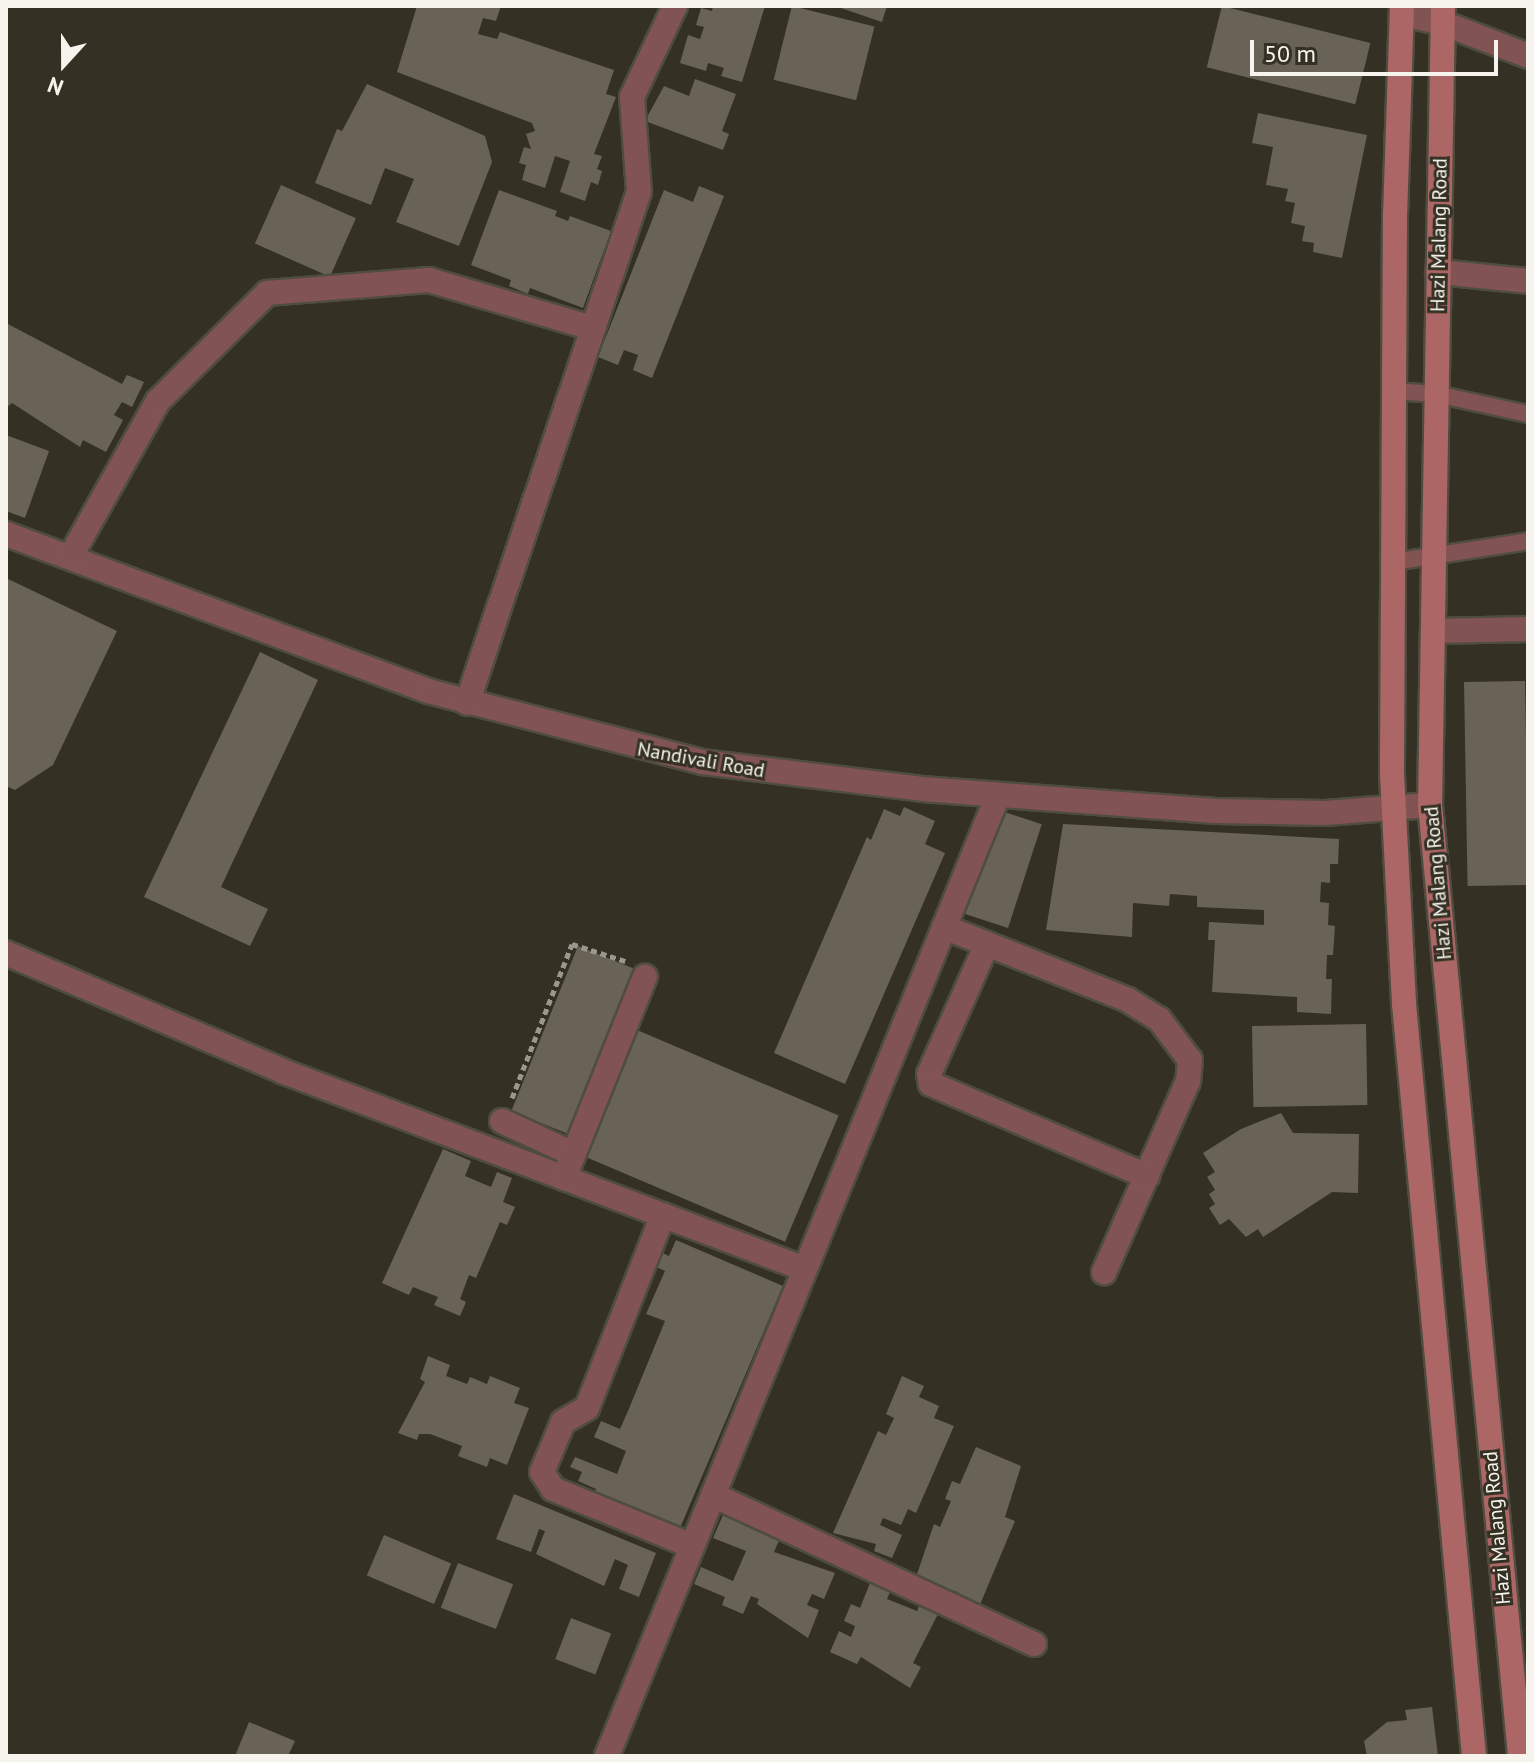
<!DOCTYPE html>
<style>
body{margin:0}
#map{position:relative;width:1534px;height:1762px;overflow:hidden;background:#343124;font-family:"PT Sans",sans-serif}
div>[style]{position:absolute}
[style*='--x']{left:calc(var(--x)*1px);top:calc(var(--y)*1px);width:calc(var(--w)*1px);rotate:calc(var(--a)*1deg)}
.building>*{inset:0;background:#686356;transform-origin:0 0}
.path>*{height:5px;margin-top:-2.5px;transform-origin:0;background:repeating-linear-gradient(90deg,#9a978d 0 6px,transparent 0 10px)}
.roads{filter:drop-shadow(2px 0 #4f4c40) drop-shadow(-2px 0 #4f4c40) drop-shadow(0 2px #4f4c40) drop-shadow(0 -2px #4f4c40)}
.service>*{height:16px;margin:-8px;padding:0 8px;transform-origin:8px;border-radius:8px;background:#815453}
.minor>*{height:24px;margin:-12px;padding:0 12px;transform-origin:12px;border-radius:12px;background:#815453}
.secondary>*{height:24px;margin:-12px;padding:0 12px;transform-origin:12px;border-radius:12px;background:#ac6665}
span{translate:-50% -50%;white-space:nowrap;text-align:center;line-height:1.15;-webkit-text-stroke:6px #343124;paint-order:stroke}
.street-label{font-size:20px;color:#f6f4ec}
.frame{position:absolute;inset:0;border:8px solid #f6f4ec;pointer-events:none}
.north{position:absolute;left:24px;top:24px;width:80px;height:80px;-webkit-text-stroke:6px #343124;paint-order:stroke;rotate:201deg;font-size:22px;font-weight:700;line-height:32px;text-align:center;color:#f6f4ec}
.north::after{content:'';display:block;margin:auto;width:28px;height:36px;background:#f6f4ec;clip-path:polygon(50% 0,100% 100%,50% 72%,0 100%)}
.scale{position:absolute;left:1250px;top:40px;width:248px;height:36px;box-sizing:border-box;border:4px solid #f6f4ec;border-top:0;padding-left:10px;font-size:24px;line-height:28px;white-space:nowrap;color:#f6f4ec;-webkit-text-stroke:6px #343124;paint-order:stroke}
</style>
<div id="map">
<div class="building">
<i style="clip-path:polygon(417px 6px,501px 6px,496px 21px,483px 18px,478px 34px,497px 39px,500px 32px,614px 70px,606px 94px,616px 97px,594px 154px,602px 156px,597px 169px,602px 171px,598px 185px,591px 182px,585px 201px,560px 192px,570px 161px,555px 156px,545px 188px,522px 180px,526px 165px,519px 163px,524px 147px,531px 149px,526px 134px,535px 131px,532px 123px,397px 72px)"></i>
<i style="clip-path:polygon(713px 6px,765px 6px,742px 82px,721px 76px,724px 68px,708px 63px,706px 71px,680px 63px,688px 35px,700px 39px,704px 27px,696px 25px,701px 8px,712px 11px)"></i>
<i style="left:792px;top:6px;width:85px;height:76px;rotate:14deg"></i>
<i style="clip-path:polygon(835px 6px,887px 6px,882px 22px)"></i>
<i style="left:1222px;top:6px;width:153px;height:63px;rotate:14deg"></i>
<i style="clip-path:polygon(695px 79px,736px 94px,722px 131px,729px 134px,723px 150px,645px 121px,664px 86px,689px 96px)"></i>
<i style="clip-path:polygon(367px 84px,485px 136px,492px 162px,459px 246px,396px 222px,414px 179px,385px 168px,371px 205px,315px 183px,337px 129px,342px 131px)"></i>
<i style="clip-path:polygon(1258px 113px,1367px 135px,1342px 258px,1313px 252px,1314px 243px,1302px 241px,1305px 226px,1291px 223px,1295px 203px,1285px 201px,1288px 189px,1266px 185px,1273px 147px,1252px 143px)"></i>
<i style="left:281px;top:185px;width:82px;height:64px;rotate:24deg"></i>
<i style="clip-path:polygon(699px 186px,724px 196px,652px 378px,633px 370px,638px 355px,624px 350px,618px 365px,598px 357px,664px 190px,693px 202px)"></i>
<i style="clip-path:polygon(499px 190px,557px 211px,555px 216px,568px 221px,570px 216px,611px 231px,583px 308px,530px 288px,528px 294px,509px 286px,511px 280px,471px 265px)"></i>
<i style="clip-path:polygon(6px 323px,122px 384px,127px 375px,144px 382px,132px 407px,122px 402px,114px 415px,123px 420px,106px 452px,83px 440px,80px 447px,12px 403px,6px 408px)"></i>
<i style="clip-path:polygon(6px 435px,49px 451px,25px 518px,6px 511px)"></i>
<i style="clip-path:polygon(6px 578px,117px 631px,53px 765px,15px 790px,6px 786px)"></i>
<i style="clip-path:polygon(260px 652px,318px 680px,221px 887px,268px 909px,250px 946px,144px 897px)"></i>
<i style="left:1525px;top:681px;width:204px;height:61px;rotate:89deg"></i>
<i style="clip-path:polygon(904px 807px,935px 821px,925px 844px,945px 853px,845px 1084px,774px 1053px,867px 837px,871px 840px,884px 809px,900px 816px)"></i>
<i style="left:998px;top:810px;width:46px;height:109px;rotate:18deg"></i>
<i style="clip-path:polygon(1063px 824px,1339px 839px,1338px 864px,1330px 864px,1330px 883px,1321px 882px,1320px 902px,1329px 903px,1328px 925px,1335px 926px,1333px 955px,1327px 955px,1326px 979px,1332px 979px,1331px 1014px,1297px 1012px,1297px 997px,1212px 992px,1215px 940px,1208px 940px,1209px 922px,1264px 925px,1264px 910px,1197px 907px,1197px 896px,1170px 894px,1169px 906px,1133px 903px,1132px 937px,1046px 930px)"></i>
<i style="left:578px;top:946px;width:66px;height:178px;rotate:22deg"></i>
<i style="left:1366px;top:1024px;width:81px;height:114px;rotate:89deg"></i>
<i style="left:637px;top:1030px;width:219px;height:137px;rotate:23deg"></i>
<i style="clip-path:polygon(1281px 1113px,1293px 1133px,1359px 1134px,1358px 1193px,1332px 1192px,1263px 1237px,1258px 1229px,1246px 1237px,1229px 1219px,1220px 1225px,1209px 1208px,1215px 1204px,1209px 1194px,1215px 1190px,1207px 1177px,1215px 1172px,1203px 1153px,1241px 1129px)"></i>
<i style="clip-path:polygon(443px 1149px,471px 1161px,465px 1176px,491px 1187px,497px 1172px,512px 1178px,503px 1202px,515px 1207px,507px 1225px,500px 1222px,476px 1278px,469px 1275px,460px 1299px,466px 1302px,460px 1316px,434px 1305px,438px 1297px,413px 1287px,409px 1295px,382px 1283px)"></i>
<i style="clip-path:polygon(676px 1240px,783px 1286px,677px 1535px,664px 1529px,668px 1521px,649px 1513px,645px 1521px,592px 1499px,596px 1489px,578px 1481px,582px 1472px,570px 1467px,575px 1457px,617px 1474px,626px 1451px,594px 1437px,601px 1421px,620px 1429px,628px 1411px,665px 1321px,646px 1314px,665px 1271px,654px 1266px,660px 1252px,669px 1256px)"></i>
<i style="clip-path:polygon(428px 1356px,450px 1365px,446px 1376px,467px 1384px,470px 1377px,487px 1384px,490px 1376px,520px 1388px,514px 1403px,529px 1408px,507px 1465px,490px 1458px,487px 1467px,458px 1456px,462px 1446px,430px 1434px,419px 1434px,417px 1440px,398px 1433px,425px 1382px,420px 1379px)"></i>
<i style="clip-path:polygon(902px 1376px,924px 1386px,919px 1397px,939px 1406px,934px 1418px,954px 1426px,916px 1513px,908px 1509px,901px 1525px,883px 1518px,880px 1525px,902px 1535px,892px 1558px,874px 1551px,876px 1544px,833px 1533px,878px 1431px,886px 1435px,894px 1418px,886px 1414px)"></i>
<i style="clip-path:polygon(976px 1447px,1021px 1466px,1005px 1517px,1015px 1521px,979px 1607px,956px 1598px,958px 1592px,915px 1580px,934px 1524px,940px 1527px,951px 1501px,945px 1499px,952px 1481px,960px 1484px)"></i>
<i style="clip-path:polygon(514px 1494px,656px 1553px,639px 1597px,619px 1589px,628px 1565px,615px 1559px,604px 1586px,536px 1554px,545px 1531px,539px 1529px,531px 1552px,496px 1539px)"></i>
<i style="clip-path:polygon(723px 1515px,780px 1538px,774px 1552px,835px 1573px,824px 1599px,812px 1594px,807px 1605px,819px 1610px,808px 1638px,757px 1604px,759px 1599px,751px 1596px,743px 1614px,722px 1605px,725px 1597px,694px 1584px,701px 1567px,733px 1581px,746px 1551px,713px 1538px)"></i>
<i style="left:384px;top:1535px;width:73px;height:44px;rotate:23deg"></i>
<i style="left:458px;top:1563px;width:59px;height:48px;rotate:21deg"></i>
<i style="clip-path:polygon(870px 1583px,890px 1592px,887px 1599px,917px 1611px,920px 1604px,939px 1612px,913px 1663px,921px 1667px,910px 1688px,861px 1657px,857px 1664px,830px 1652px,839px 1631px,851px 1637px,855px 1626px,844px 1621px,851px 1604px,860px 1608px)"></i>
<i style="left:571px;top:1618px;width:43px;height:44px;rotate:21deg"></i>
<i style="clip-path:polygon(1432px 1707px,1438px 1756px,1367px 1756px,1364px 1741px,1387px 1722px,1407px 1720px,1405px 1710px)"></i>
<i style="clip-path:polygon(249px 1722px,295px 1741px,288px 1756px,235px 1756px)"></i>
</div>
<div class="path">
<i style="--x:512;--y:1098;--w:165;--a:-68.7"></i>
<i style="--x:572;--y:944;--w:56;--a:17.8"></i>
</div>
<div class="roads">
<div class="service">
<i style="--x:1394;--y:391;--w:42;--a:4.1"></i>
<i style="--x:1436;--y:394;--w:94;--a:12.3"></i>
<i style="--x:1393;--y:562;--w:137;--a:-8.8"></i>
</div>
<div class="minor">
<i style="--x:1402;--y:14;--w:42;--a:12.4"></i>
<i style="--x:1443;--y:23;--w:91;--a:21.2"></i>
<i style="--x:1438;--y:272;--w:90;--a:5.7"></i>
<i style="--x:6;--y:534;--w:450;--a:20.4"></i>
<i style="--x:428;--y:691;--w:284;--a:14.5"></i>
<i style="--x:703;--y:762;--w:221;--a:7"></i>
<i style="--x:922;--y:789;--w:294;--a:4.3"></i>
<i style="--x:1215;--y:811;--w:110;--a:1"></i>
<i style="--x:1325;--y:813;--w:105;--a:-4.4"></i>
<i style="--x:72;--y:554;--w:176;--a:-60.7"></i>
<i style="--x:158;--y:401;--w:153;--a:-44.7"></i>
<i style="--x:267;--y:293;--w:163;--a:-4.6"></i>
<i style="--x:429;--y:280;--w:170;--a:16.4"></i>
<i style="--x:1435;--y:631;--w:93;--a:-1.2"></i>
<i style="--x:467;--y:703;--w:539;--a:-71.4"></i>
<i style="--x:639;--y:192;--w:95;--a:-94.2"></i>
<i style="--x:632;--y:97;--w:101;--a:-64.7"></i>
<i style="--x:944;--y:927;--w:198;--a:21.6"></i>
<i style="--x:1128;--y:1000;--w:36;--a:32"></i>
<i style="--x:1159;--y:1019;--w:51;--a:52.9"></i>
<i style="--x:1190;--y:1060;--w:21;--a:95"></i>
<i style="--x:1188;--y:1081;--w:209;--a:113.7"></i>
<i style="--x:987;--y:944;--w:142;--a:114"></i>
<i style="--x:929;--y:1074;--w:10;--a:79"></i>
<i style="--x:931;--y:1084;--w:235;--a:23.1"></i>
<i style="--x:6;--y:953;--w:300;--a:23.1"></i>
<i style="--x:282;--y:1071;--w:559;--a:20.74"></i>
<i style="--x:502;--y:1121;--w:78;--a:24.9"></i>
<i style="--x:564;--y:1178;--w:217;--a:-68.1"></i>
<i style="--x:663;--y:1215;--w:207;--a:111.5"></i>
<i style="--x:587;--y:1408;--w:28;--a:150"></i>
<i style="--x:563;--y:1422;--w:54;--a:112.8"></i>
<i style="--x:542;--y:1472;--w:20;--a:57"></i>
<i style="--x:553;--y:1489;--w:150;--a:22.3"></i>
<i style="--x:713;--y:1495;--w:354;--a:24.9"></i>
<i style="--x:607;--y:1756;--w:1037;--a:-67.86"></i>
</div>
<div class="secondary">
<i style="--x:1402;--y:6;--w:207;--a:91.9"></i>
<i style="--x:1395;--y:213;--w:561;--a:90.31"></i>
<i style="--x:1392;--y:774;--w:230;--a:87"></i>
<i style="--x:1404;--y:1004;--w:755;--a:84.68"></i>
<i style="--x:1443;--y:6;--w:799;--a:90.93"></i>
<i style="--x:1430;--y:805;--w:955;--a:84.59"></i>
</div>
</div>
<div class="street-label">
<span style="left:1439px;top:235px;rotate:-89deg">Hazi Malang Road</span>
<span style="left:701px;top:760px;rotate:10deg">Nandivali Road</span>
<span style="left:1438px;top:883px;rotate:-95deg">Hazi Malang Road</span>
<span style="left:1497px;top:1528px;rotate:-95deg">Hazi Malang Road</span>
</div>
<div class="frame"></div>
<div class="north">N</div>
<div class="scale">50 m</div>
</div>
